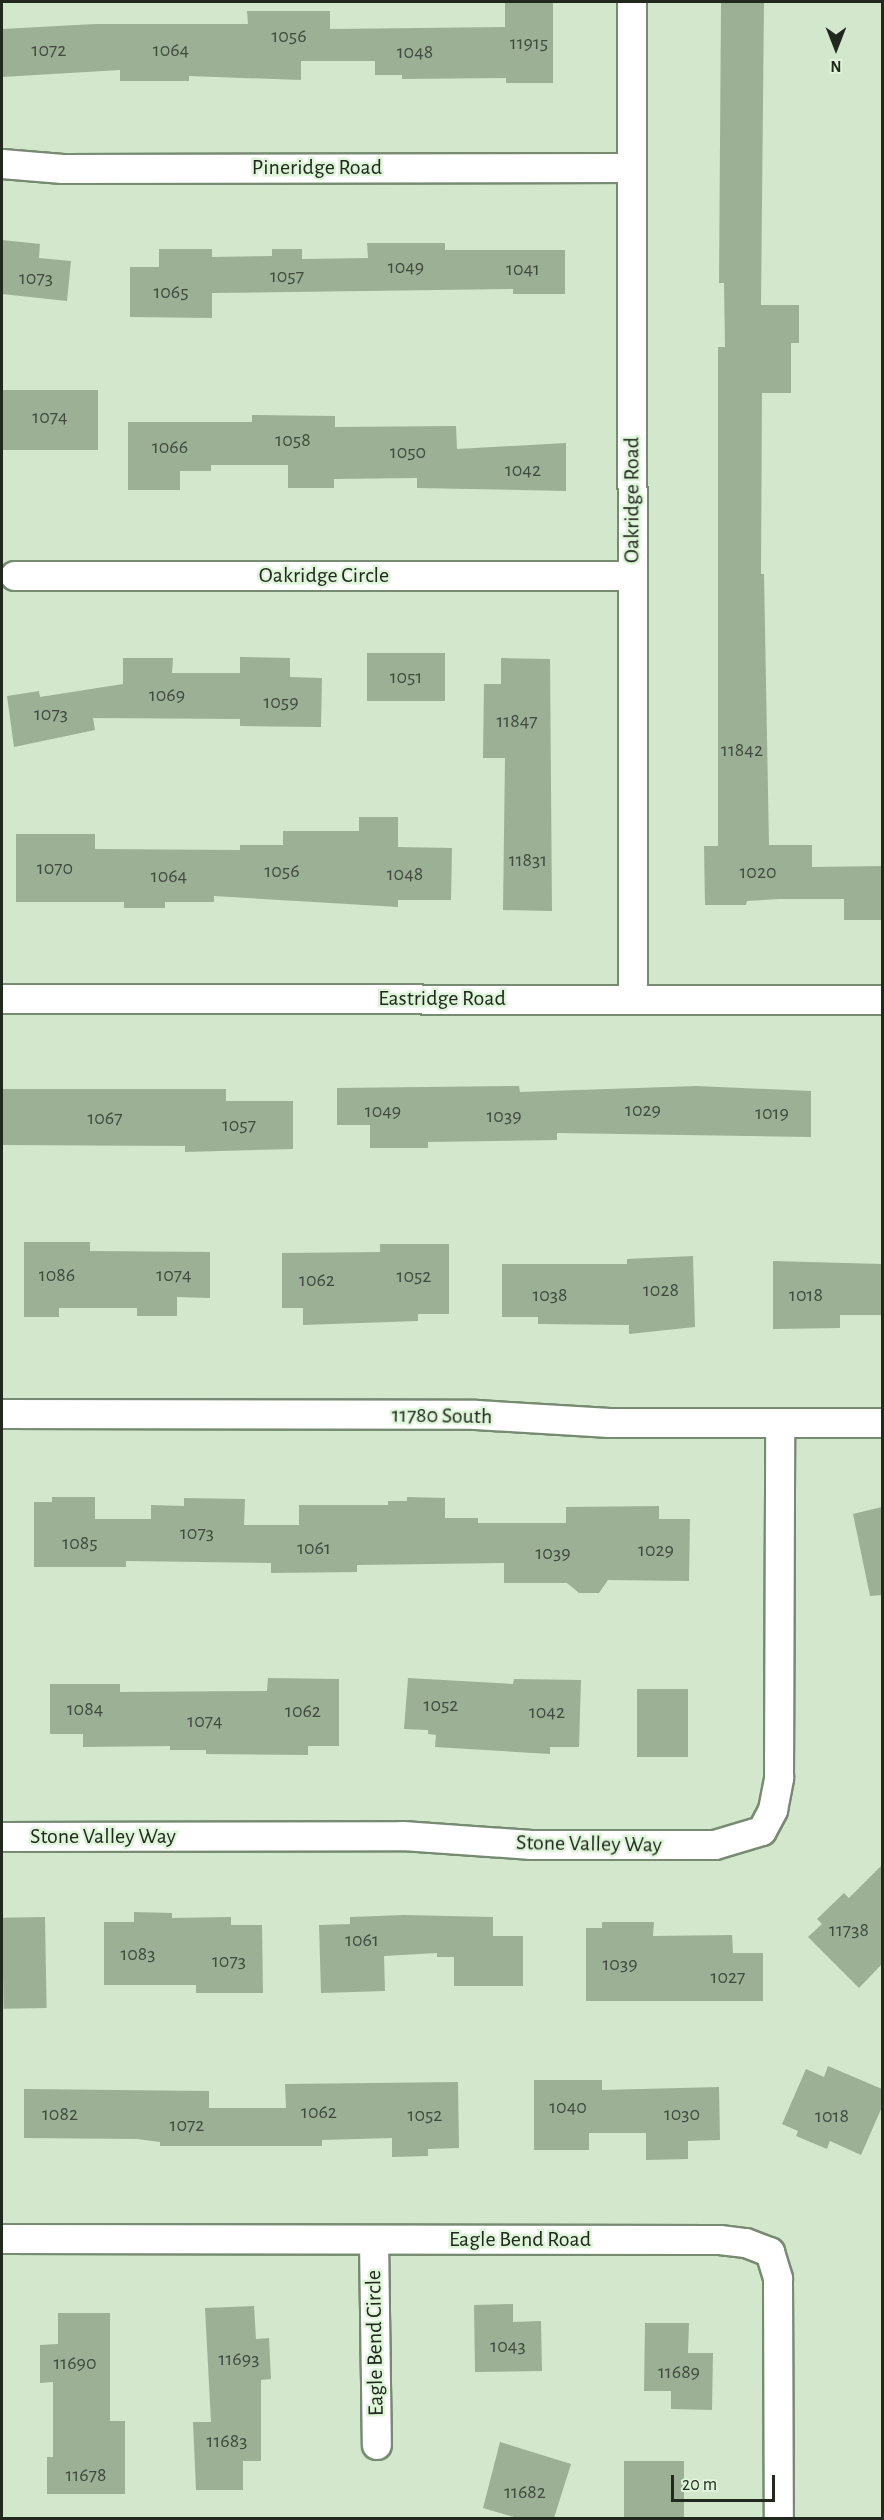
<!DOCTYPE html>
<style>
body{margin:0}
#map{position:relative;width:884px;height:2520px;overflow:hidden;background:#d2e7cc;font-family:"Alegreya Sans",sans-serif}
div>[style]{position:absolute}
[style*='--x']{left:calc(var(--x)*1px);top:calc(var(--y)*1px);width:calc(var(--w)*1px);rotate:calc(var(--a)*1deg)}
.building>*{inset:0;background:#9cb096;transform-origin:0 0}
.roads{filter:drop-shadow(2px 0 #778a72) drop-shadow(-2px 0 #778a72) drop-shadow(0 2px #778a72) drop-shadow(0 -2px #778a72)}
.street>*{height:28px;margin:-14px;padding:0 14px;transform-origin:14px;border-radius:14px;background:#fff}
span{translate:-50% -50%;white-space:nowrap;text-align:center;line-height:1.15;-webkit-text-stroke:5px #dff5d9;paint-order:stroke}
.number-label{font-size:20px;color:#404b3d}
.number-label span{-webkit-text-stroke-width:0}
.street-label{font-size:22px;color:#21291f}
.frame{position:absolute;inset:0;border:3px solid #21291f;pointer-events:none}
.north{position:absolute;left:806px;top:18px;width:60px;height:60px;-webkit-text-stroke:4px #dff5d9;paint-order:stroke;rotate:180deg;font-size:16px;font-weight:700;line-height:24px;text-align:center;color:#21291f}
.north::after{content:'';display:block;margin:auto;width:21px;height:27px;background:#21291f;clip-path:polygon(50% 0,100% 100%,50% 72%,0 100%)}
.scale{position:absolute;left:671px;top:2475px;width:104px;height:27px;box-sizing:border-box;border:3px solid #21291f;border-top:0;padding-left:8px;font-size:18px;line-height:21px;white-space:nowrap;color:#21291f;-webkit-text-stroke:4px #dff5d9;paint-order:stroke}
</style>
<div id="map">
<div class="building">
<i style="clip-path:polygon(721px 2px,764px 2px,761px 305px,799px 305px,799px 343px,791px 343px,791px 393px,762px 393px,761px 574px,764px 574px,769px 845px,812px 845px,812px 867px,882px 866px,882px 920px,844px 920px,844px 899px,779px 899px,747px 901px,746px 905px,705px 905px,704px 846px,718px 846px,718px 347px,725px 347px,724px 283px,719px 283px)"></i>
<i style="clip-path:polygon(505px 3px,553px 3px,553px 83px,506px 83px,506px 78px,402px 79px,402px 75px,375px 75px,375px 61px,301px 61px,301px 80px,189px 76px,189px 81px,120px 81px,120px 70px,2px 77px,2px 29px,95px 24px,248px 24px,247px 11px,330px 11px,330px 29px,505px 27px)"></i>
<i style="clip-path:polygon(2px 240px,40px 244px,39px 258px,71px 261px,67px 301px,2px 294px)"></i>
<i style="clip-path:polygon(367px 243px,445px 243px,445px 250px,565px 250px,565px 294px,513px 294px,513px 289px,212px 293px,212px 318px,130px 317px,130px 267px,159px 267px,159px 249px,212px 249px,212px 257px,272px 256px,272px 249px,302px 249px,302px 259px,368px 258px)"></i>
<i style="left:2px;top:390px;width:96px;height:60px"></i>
<i style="clip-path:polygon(252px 415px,335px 416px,335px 427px,456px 426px,457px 449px,566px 443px,566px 491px,417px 488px,417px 478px,334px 479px,334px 488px,288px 488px,288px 465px,211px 465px,211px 471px,180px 471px,180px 490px,128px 490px,128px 422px,252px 422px)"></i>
<i style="left:367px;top:653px;width:78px;height:48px"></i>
<i style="clip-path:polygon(240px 657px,290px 658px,290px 677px,322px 678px,321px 727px,240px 726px,240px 719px,93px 718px,95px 730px,14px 747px,7px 696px,39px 691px,40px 697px,123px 684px,123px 658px,173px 658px,172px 673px,240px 673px)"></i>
<i style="clip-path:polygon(501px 658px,550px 659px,552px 911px,503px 910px,505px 758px,483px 758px,484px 684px,501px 684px)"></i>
<i style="clip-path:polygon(359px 817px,398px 817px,398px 847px,452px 848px,451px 900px,398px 900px,398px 907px,214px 896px,214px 902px,165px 902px,165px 908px,124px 908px,124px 902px,16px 902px,16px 834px,95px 834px,95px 849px,240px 850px,240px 845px,283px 845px,283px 831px,359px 831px)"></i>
<i style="clip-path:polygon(519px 1086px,520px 1092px,696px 1086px,811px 1091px,811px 1137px,557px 1133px,557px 1140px,428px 1142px,428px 1148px,370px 1148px,370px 1125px,337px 1125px,337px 1088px)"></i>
<i style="clip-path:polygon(2px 1089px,226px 1089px,226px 1101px,293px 1101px,293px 1149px,185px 1152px,185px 1146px,2px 1145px)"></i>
<i style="clip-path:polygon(24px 1242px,90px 1242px,90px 1251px,210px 1252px,210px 1298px,177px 1297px,177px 1316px,137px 1316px,137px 1308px,59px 1308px,59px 1317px,24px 1317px)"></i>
<i style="clip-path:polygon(380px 1244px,449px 1244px,449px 1314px,418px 1314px,418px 1321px,303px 1325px,303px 1308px,282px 1308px,282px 1253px,380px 1252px)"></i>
<i style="clip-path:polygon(693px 1256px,695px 1327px,629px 1334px,629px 1325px,538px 1324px,538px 1317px,502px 1317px,502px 1264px,627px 1264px,627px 1259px)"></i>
<i style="clip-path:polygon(773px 1261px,882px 1264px,882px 1315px,840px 1315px,840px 1328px,773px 1329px)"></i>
<i style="clip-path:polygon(52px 1497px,95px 1497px,95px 1519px,151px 1519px,151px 1505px,184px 1506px,184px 1498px,245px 1499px,244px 1525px,299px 1525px,299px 1505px,388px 1505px,388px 1501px,407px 1501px,407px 1497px,445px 1498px,445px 1518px,478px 1518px,478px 1523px,566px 1523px,566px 1507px,659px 1506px,659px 1519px,690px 1519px,689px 1581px,608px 1580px,599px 1593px,579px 1593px,567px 1583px,504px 1583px,504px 1563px,357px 1565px,357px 1572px,271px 1573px,271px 1563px,126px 1561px,126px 1567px,34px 1567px,34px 1502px,52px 1502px)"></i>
<i style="clip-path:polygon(882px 1507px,882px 1595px,870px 1596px,853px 1514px)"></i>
<i style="clip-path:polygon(268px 1678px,339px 1679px,339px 1746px,308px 1746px,308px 1755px,206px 1754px,206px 1750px,170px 1750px,170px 1746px,83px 1747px,83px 1734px,50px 1734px,50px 1684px,120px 1684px,120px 1692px,267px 1691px)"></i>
<i style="clip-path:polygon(408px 1678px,513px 1684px,514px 1679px,581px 1680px,579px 1747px,550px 1747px,550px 1754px,435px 1747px,436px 1735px,428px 1734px,428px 1730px,404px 1729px)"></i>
<i style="left:637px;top:1689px;width:51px;height:68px"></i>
<i style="clip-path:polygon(882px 1865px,882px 1964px,859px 1988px,808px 1937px,822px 1924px,817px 1919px,844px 1893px,849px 1898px)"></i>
<i style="clip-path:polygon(134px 1912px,172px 1913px,172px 1918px,231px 1917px,231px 1925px,262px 1925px,263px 1993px,196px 1993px,196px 1985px,104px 1985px,104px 1922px,134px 1922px)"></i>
<i style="clip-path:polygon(404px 1915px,493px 1917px,493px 1936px,523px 1936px,523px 1986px,454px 1986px,454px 1957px,437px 1957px,437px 1953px,384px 1956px,385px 1991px,321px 1993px,319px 1925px,350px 1924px,350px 1917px)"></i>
<i style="left:45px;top:1917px;width:91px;height:43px;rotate:89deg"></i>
<i style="clip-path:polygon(602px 1922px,654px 1922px,653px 1936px,732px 1935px,733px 1953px,763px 1953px,763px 2001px,586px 2001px,586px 1928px,602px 1928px)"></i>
<i style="clip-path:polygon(828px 2066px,882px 2089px,882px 2107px,861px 2155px,830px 2141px,827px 2149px,796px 2136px,798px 2131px,782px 2124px,806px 2069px,824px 2077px)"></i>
<i style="clip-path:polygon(534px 2080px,602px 2080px,602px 2090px,719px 2087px,720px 2140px,688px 2141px,688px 2159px,646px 2160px,646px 2133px,589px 2133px,589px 2150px,534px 2150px)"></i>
<i style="clip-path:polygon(458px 2082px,459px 2148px,428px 2149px,428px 2156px,392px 2157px,392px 2138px,322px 2140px,322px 2146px,160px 2146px,160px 2142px,137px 2139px,24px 2138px,24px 2089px,209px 2091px,209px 2108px,286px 2108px,285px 2084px)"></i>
<i style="clip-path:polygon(513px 2304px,513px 2322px,541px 2321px,542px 2371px,475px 2372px,474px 2305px)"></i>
<i style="clip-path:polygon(254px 2306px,256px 2339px,269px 2338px,271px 2379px,261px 2380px,261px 2461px,243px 2461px,243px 2490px,196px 2490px,193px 2422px,211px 2422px,205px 2308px)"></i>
<i style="clip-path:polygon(58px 2313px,110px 2313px,110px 2421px,125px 2421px,125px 2494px,47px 2494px,47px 2457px,53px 2457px,53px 2382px,40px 2383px,40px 2345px,58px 2344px)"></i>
<i style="clip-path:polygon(645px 2323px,689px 2323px,688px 2353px,713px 2353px,712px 2410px,671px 2409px,671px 2391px,644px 2391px)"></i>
<i style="clip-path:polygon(500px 2442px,571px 2464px,554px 2518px,517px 2518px,483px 2508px)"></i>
<i style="left:624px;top:2461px;width:60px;height:57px"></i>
</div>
<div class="roads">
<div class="street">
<i style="--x:632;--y:2;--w:997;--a:89.94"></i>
<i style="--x:2;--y:164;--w:61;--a:4.7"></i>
<i style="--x:63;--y:169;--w:569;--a:-0.1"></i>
<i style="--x:15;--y:576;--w:618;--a:0"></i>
<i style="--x:2;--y:999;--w:880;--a:0.07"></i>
<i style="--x:2;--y:1414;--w:474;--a:0.1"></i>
<i style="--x:476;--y:1415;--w:134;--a:3.4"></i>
<i style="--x:610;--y:1423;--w:272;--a:0"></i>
<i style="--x:2;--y:1837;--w:401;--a:-0.1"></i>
<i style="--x:403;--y:1836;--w:129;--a:4"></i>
<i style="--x:532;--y:1845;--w:183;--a:0"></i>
<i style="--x:715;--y:1845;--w:49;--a:-16.6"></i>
<i style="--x:762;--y:1831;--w:24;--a:-62"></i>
<i style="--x:773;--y:1810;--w:33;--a:-79"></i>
<i style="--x:779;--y:1778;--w:355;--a:-89.8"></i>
<i style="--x:2;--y:2239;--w:718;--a:0.08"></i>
<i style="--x:720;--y:2240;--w:26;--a:7"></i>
<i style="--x:746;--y:2243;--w:26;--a:21"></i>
<i style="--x:770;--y:2252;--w:28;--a:73"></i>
<i style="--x:778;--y:2279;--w:239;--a:89.8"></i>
<i style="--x:374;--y:2240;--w:205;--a:89.2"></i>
</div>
</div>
<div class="number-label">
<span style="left:289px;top:36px">1056</span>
<span style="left:529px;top:43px">11915</span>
<span style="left:49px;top:50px">1072</span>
<span style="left:171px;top:50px">1064</span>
<span style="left:415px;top:52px">1048</span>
<span style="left:406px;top:267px">1049</span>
<span style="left:523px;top:269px">1041</span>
<span style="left:287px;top:276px">1057</span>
<span style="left:36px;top:278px">1073</span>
<span style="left:171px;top:292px">1065</span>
<span style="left:50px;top:417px">1074</span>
<span style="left:293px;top:440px">1058</span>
<span style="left:170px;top:447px">1066</span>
<span style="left:408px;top:452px">1050</span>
<span style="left:523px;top:470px">1042</span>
<span style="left:406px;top:677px">1051</span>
<span style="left:167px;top:695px">1069</span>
<span style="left:281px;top:702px">1059</span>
<span style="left:51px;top:714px">1073</span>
<span style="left:517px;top:721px">11847</span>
<span style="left:742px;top:750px">11842</span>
<span style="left:528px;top:860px">11831</span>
<span style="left:55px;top:868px">1070</span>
<span style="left:282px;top:871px">1056</span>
<span style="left:758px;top:872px">1020</span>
<span style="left:405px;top:874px">1048</span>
<span style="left:169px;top:876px">1064</span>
<span style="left:643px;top:1110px">1029</span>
<span style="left:383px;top:1111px">1049</span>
<span style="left:772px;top:1113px">1019</span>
<span style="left:504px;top:1116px">1039</span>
<span style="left:105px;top:1118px">1067</span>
<span style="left:239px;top:1125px">1057</span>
<span style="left:57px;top:1275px">1086</span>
<span style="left:174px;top:1275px">1074</span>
<span style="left:414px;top:1276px">1052</span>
<span style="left:317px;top:1280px">1062</span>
<span style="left:661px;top:1290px">1028</span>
<span style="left:550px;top:1295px">1038</span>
<span style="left:806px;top:1295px">1018</span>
<span style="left:197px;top:1533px">1073</span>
<span style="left:80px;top:1543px">1085</span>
<span style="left:314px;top:1548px">1061</span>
<span style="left:656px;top:1550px">1029</span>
<span style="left:553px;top:1553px">1039</span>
<span style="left:441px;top:1705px">1052</span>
<span style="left:85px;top:1709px">1084</span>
<span style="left:303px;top:1711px">1062</span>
<span style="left:547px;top:1712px">1042</span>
<span style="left:205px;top:1721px">1074</span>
<span style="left:849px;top:1930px">11738</span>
<span style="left:362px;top:1940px">1061</span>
<span style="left:138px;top:1954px">1083</span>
<span style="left:229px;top:1961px">1073</span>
<span style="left:620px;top:1964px">1039</span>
<span style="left:728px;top:1977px">1027</span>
<span style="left:568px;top:2107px">1040</span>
<span style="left:319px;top:2112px">1062</span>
<span style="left:60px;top:2114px">1082</span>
<span style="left:682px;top:2114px">1030</span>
<span style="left:425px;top:2115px">1052</span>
<span style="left:832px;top:2116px">1018</span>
<span style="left:187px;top:2125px">1072</span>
<span style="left:508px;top:2346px">1043</span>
<span style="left:239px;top:2359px">11693</span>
<span style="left:75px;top:2363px">11690</span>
<span style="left:679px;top:2372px">11689</span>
<span style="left:227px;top:2441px">11683</span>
<span style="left:86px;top:2475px">11678</span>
<span style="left:525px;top:2492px">11682</span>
</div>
<div class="street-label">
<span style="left:317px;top:168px">Pineridge Road</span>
<span style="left:632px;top:500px;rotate:-90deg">Oakridge Road</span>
<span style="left:324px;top:576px">Oakridge Circle</span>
<span style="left:442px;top:999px">Eastridge Road</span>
<span style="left:442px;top:1416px;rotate:1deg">11780 South</span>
<span style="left:103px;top:1837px">Stone Valley Way</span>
<span style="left:589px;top:1844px;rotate:1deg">Stone Valley Way</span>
<span style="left:520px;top:2240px">Eagle Bend Road</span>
<span style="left:375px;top:2343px;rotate:-91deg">Eagle Bend Circle</span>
</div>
<div class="frame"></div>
<div class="north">N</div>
<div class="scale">20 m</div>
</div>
